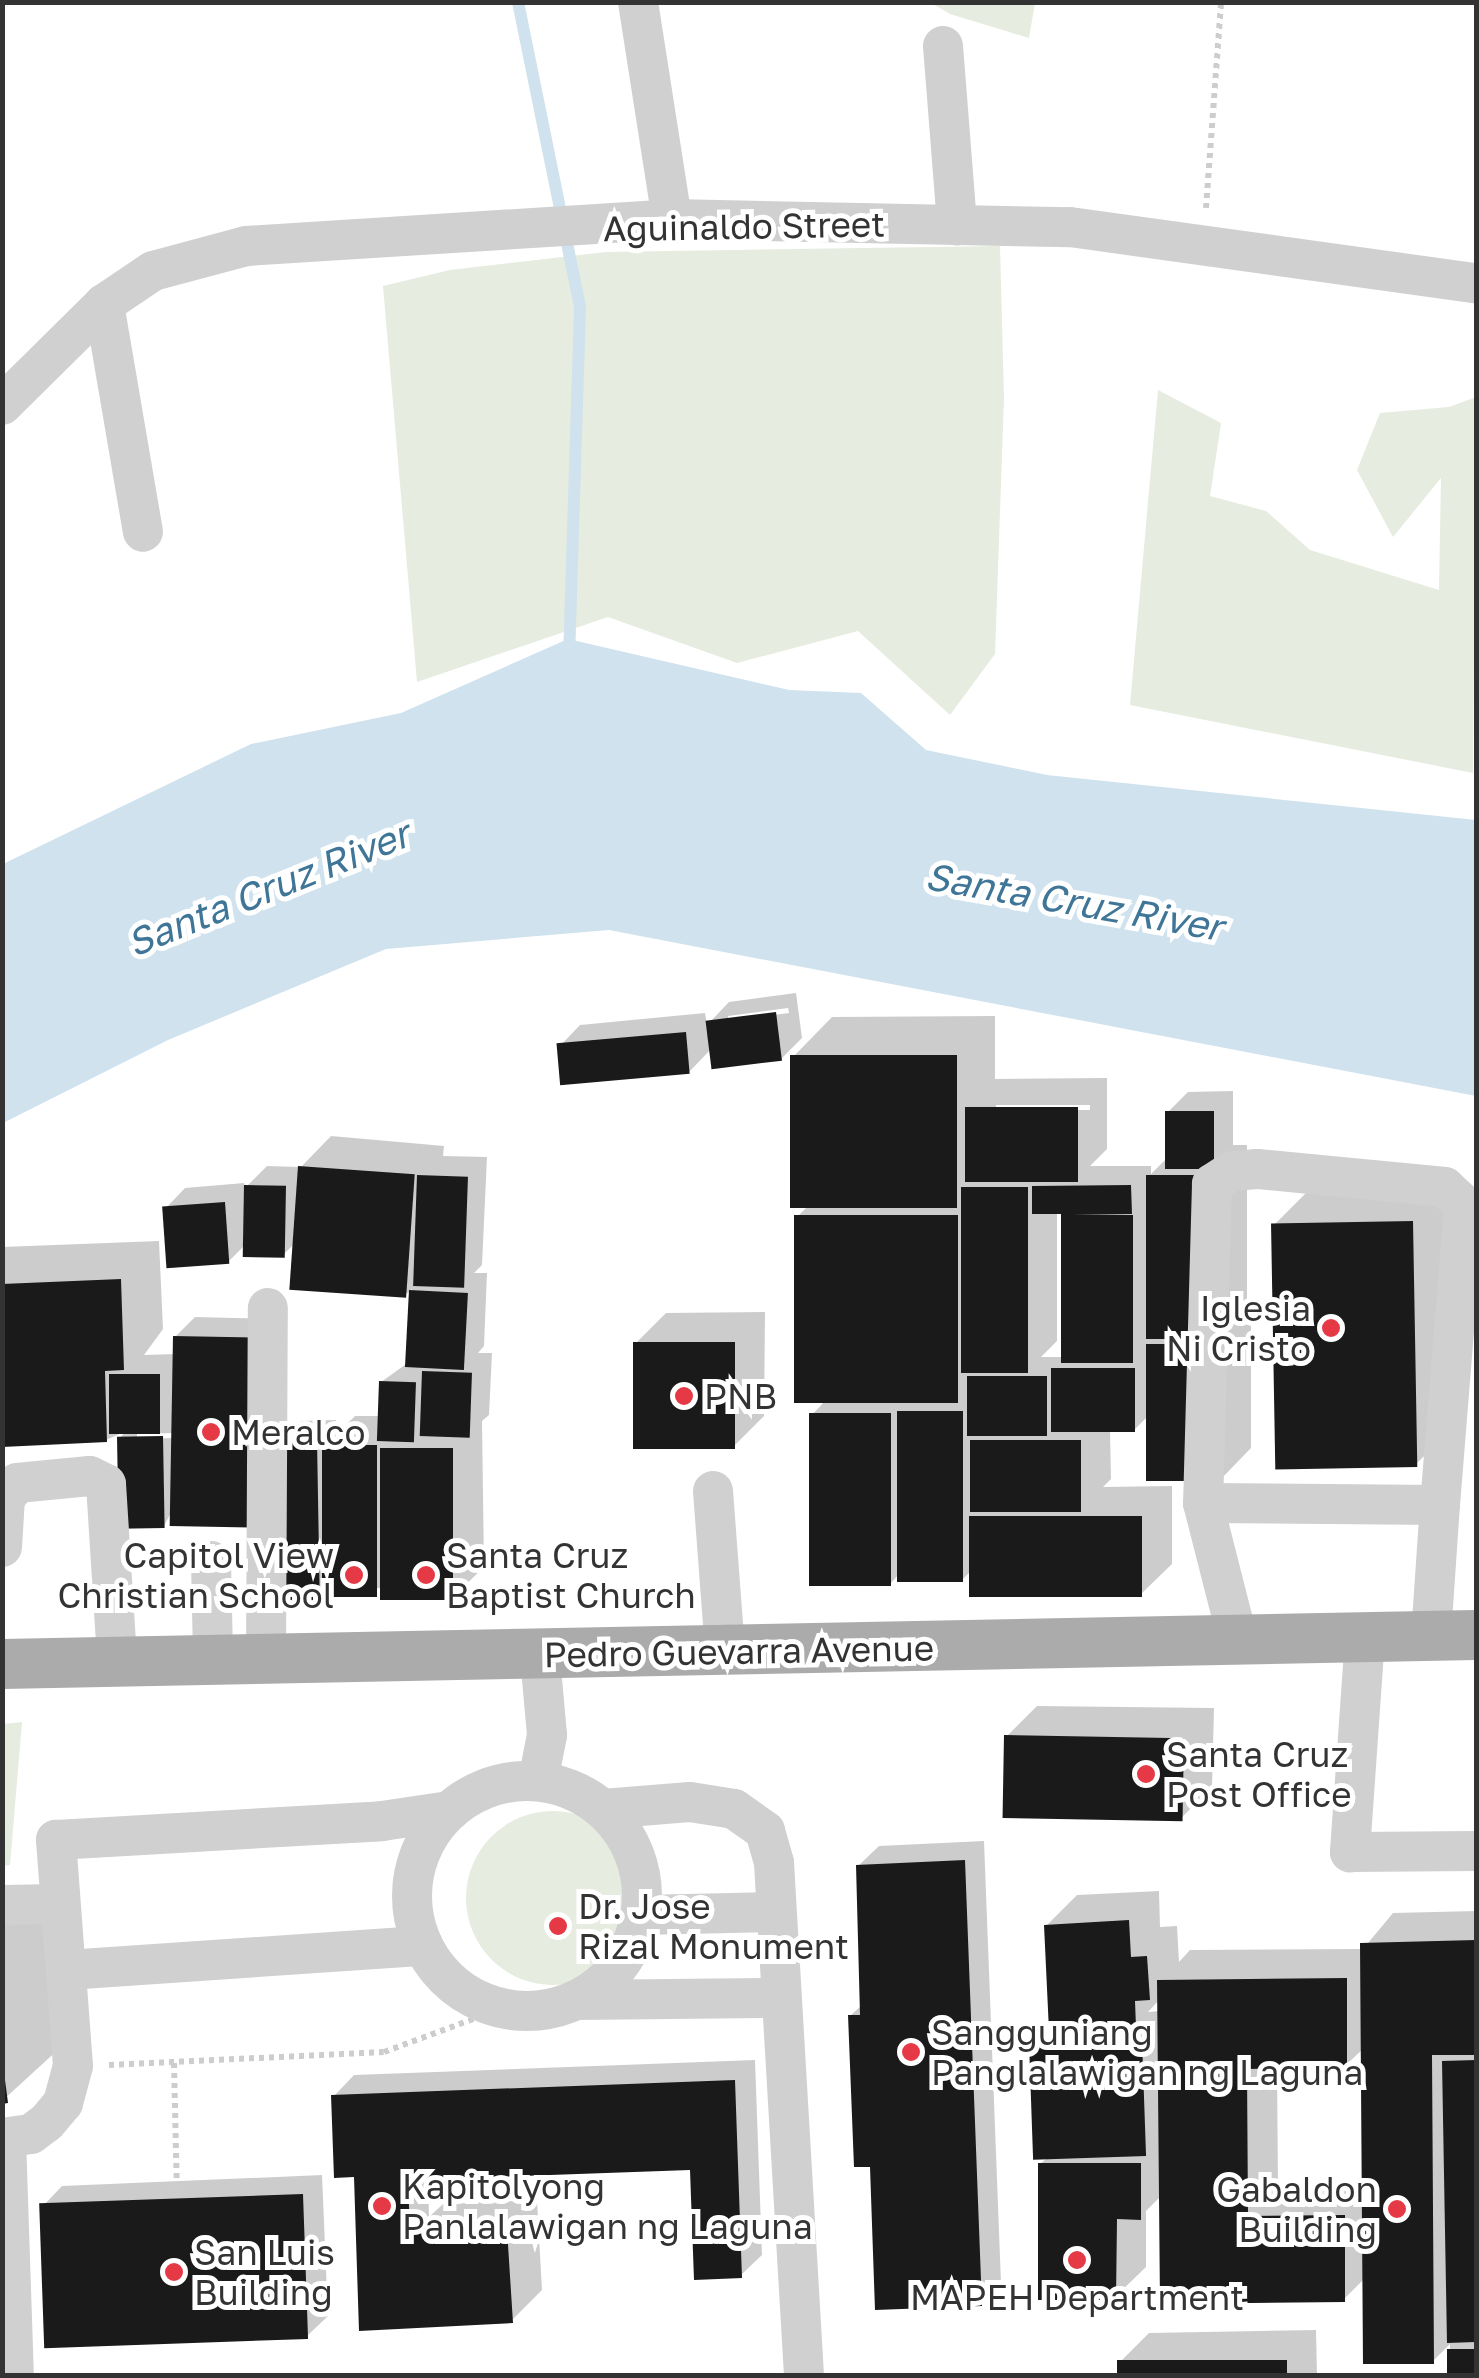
<!DOCTYPE html>
<style>
body{margin:0}
#map{position:relative;width:1479px;height:2378px;overflow:hidden;background:#fff;font-family:"Golos Text",sans-serif}
div>[style]{position:absolute}
[style*='--x']{left:calc(var(--x)*1px);top:calc(var(--y)*1px);width:calc(var(--w)*1px);rotate:calc(var(--a)*1deg)}
.green>*{inset:0;background:#e6ecdf}
.round{border-radius:50%}
.water>*{inset:0;background:#cfe2ee}
.shadow>*{inset:0;background:#0003}
.stream>*{height:12px;margin:-6px;padding:0 6px;transform-origin:6px;border-radius:6px;background:#cfe2ee}
.building>*{inset:0;background:#1a1a1a;transform-origin:0 0}
.path>*{height:6px;margin-top:-3px;transform-origin:0;background:repeating-linear-gradient(90deg,#cdcdcd 0 5px,transparent 0 10px)}
.minor>*{height:40px;margin:-20px;padding:0 20px;transform-origin:20px;border-radius:20px;background:#d0d0d0}
.minor>.ring{margin:-20px;padding:0;box-sizing:content-box;background:none;border:40px solid #d0d0d0;border-radius:50%}
.major>*{height:50px;margin:-25px;padding:0 25px;transform-origin:25px;border-radius:25px;background:#ababab}
.dots>*{width:28px;height:28px;translate:-50% -50%;box-sizing:border-box;border:5px solid #fff;border-radius:50%}
span{translate:-50% -50%;white-space:nowrap;text-align:center;line-height:1.15;-webkit-text-stroke:10px #fff;paint-order:stroke}
.street-label{font-size:35px;color:#333}
.poi-label{font-size:35px;color:#333}
.right{translate:-100% -50%;text-align:right}
.left{translate:0 -50%;text-align:left}
.water-label{font-size:38px;color:#3f7597;font-style:italic}
.frame{position:absolute;inset:0;border:5px solid #333;pointer-events:none}
</style>
<div id="map">
<div class="green">
<i style="clip-path:polygon(931px 3px,1035px 3px,1029px 38px,950px 14px)"></i>
<i style="clip-path:polygon(1000px 246px,1004px 398px,995px 654px,950px 715px,858px 631px,737px 663px,608px 617px,417px 682px,383px 286px,450px 270px,606px 252px)"></i>
<i style="clip-path:polygon(1158px 390px,1221px 423px,1210px 496px,1266px 511px,1310px 550px,1439px 590px,1441px 478px,1393px 537px,1357px 470px,1380px 413px,1449px 407px,1476px 397px,1473px 773px,1130px 705px)"></i>
<i style="clip-path:polygon(22px 1722px,10px 1865px,3px 1866px,3px 1724px)"></i>
<i class="round" style="left:466px;top:1811px;width:174px;height:174px"></i>
</div>
<div class="water">
<i style="clip-path:polygon(568px 639px,789px 690px,861px 693px,926px 750px,1047px 775px,1476px 820px,1476px 1096px,609px 930px,386px 949px,168px 1040px,3px 1123px,3px 864px,251px 744px,401px 713px)"></i>
</div>
<div class="shadow">
<i style="clip-path:polygon(evenodd,796px 993px,802px 1038px,781px 1059px,712px 1048px,689px 1072px,560px 1046px,580px 1025px,705px 1013px,707px 1025px,729px 1002px,796px 993px,788px 1008px,789px 1013px,728px 1021px,728px 1016px,788px 1008px)"></i>
<i style="clip-path:polygon(evenodd,995px 1016px,995px 1079px,1107px 1078px,1107px 1149px,1090px 1166px,1151px 1166px,1151px 1174px,1168px 1157px,1168px 1112px,1188px 1092px,1233px 1091px,1233px 1145px,1247px 1145px,1247px 1306px,1238px 1315px,1251px 1315px,1251px 1448px,1221px 1479px,1148px 1416px,1134px 1430px,1110px 1430px,1111px 1479px,1103px 1487px,1172px 1486px,1172px 1564px,1141px 1594px,971px 1571px,963px 1579px,900px 1573px,891px 1583px,812px 1415px,825px 1401px,797px 1217px,808px 1206px,793px 1057px,832px 1017px,995px 1016px,996px 1105px,1090px 1105px,1090px 1110px,996px 1110px,996px 1105px,995px 1016px,1057px 1211px,1069px 1211px,1063px 1357px,1041px 1357px,1057px 1341px,1057px 1211px)"></i>
<i style="clip-path:polygon(331px 1136px,444px 1146px,443px 1156px,487px 1157px,482px 1265px,474px 1273px,487px 1273px,484px 1346px,478px 1353px,492px 1353px,489px 1415px,482px 1421px,484px 1567px,453px 1597px,384px 1587px,319px 1600px,280px 1442px,301px 1421px,336px 1420px,336px 1435px,355px 1416px,380px 1416px,381px 1382px,409px 1362px,412px 1289px,404px 1296px,294px 1244px,283px 1255px,245px 1245px,228px 1262px,165px 1209px,185px 1188px,244px 1183px,245px 1188px,267px 1166px,301px 1167px)"></i>
<i style="clip-path:polygon(1451px 1183px,1456px 1425px,1416px 1464px,1273px 1226px,1313px 1186px)"></i>
<i style="clip-path:polygon(evenodd,159px 1241px,163px 1329px,144px 1355px,175px 1354px,175px 1337px,195px 1317px,273px 1319px,164px 1526px,120px 1438px,126px 1431px,106px 1440px,2px 1444px,2px 1247px,159px 1241px,175px 1433px,175px 1438px,137px 1439px,137px 1434px,175px 1433px)"></i>
<i style="clip-path:polygon(765px 1312px,764px 1416px,734px 1446px,635px 1344px,666px 1313px)"></i>
<i style="clip-path:polygon(1037px 1706px,1214px 1708px,1212px 1788px,1181px 1818px,1007px 1736px)"></i>
<i style="clip-path:polygon(984px 1841px,1001px 2283px,980px 2304px,873px 2164px,850px 2016px,863px 2004px,858px 1866px,879px 1846px)"></i>
<i style="clip-path:polygon(evenodd,1159px 1891px,1160px 1927px,1177px 1926px,1179px 1962px,1190px 1950px,1363px 1949px,1393px 1913px,1476px 1911px,1476px 2376px,1450px 2376px,1450px 2344px,1433px 2361px,1365px 2278px,1344px 2299px,1162px 2195px,1146px 2211px,1146px 2267px,1115px 2297px,1040px 2164px,1047px 2158px,1032px 2046px,1051px 2026px,1046px 1926px,1077px 1895px,1159px 1891px,1160px 1999px,1160px 2011px,1148px 2012px,1160px 1999px,1159px 1891px,1364px 2048px,1364px 2186px,1278px 2187px,1277px 2066px,1346px 2065px,1364px 2048px)"></i>
<i style="clip-path:polygon(52px 1902px,61px 2047px,2px 2101px,2px 1905px)"></i>
<i style="clip-path:polygon(755px 2060px,762px 2255px,741px 2275px,693px 2167px,428px 2176px,429px 2217px,443px 2204px,537px 2200px,542px 2290px,512px 2320px,412px 2327px,334px 2096px,354px 2075px)"></i>
<i style="clip-path:polygon(322px 2175px,328px 2316px,307px 2336px,42px 2207px,62px 2186px)"></i>
<i style="clip-path:polygon(1316px 2330px,1317px 2376px,1119px 2376px,1119px 2363px,1149px 2333px)"></i>
</div>
<div class="stream">
<i style="--x:518;--y:2;--w:312;--a:78.5"></i>
<i style="--x:580;--y:308;--w:346;--a:91.8"></i>
</div>
<div class="building">
<i style="left:776px;top:1012px;width:49px;height:71px;rotate:83deg"></i>
<i style="left:686px;top:1032px;width:42px;height:130px;rotate:85deg"></i>
<i style="left:957px;top:1055px;width:153px;height:167px;rotate:90deg"></i>
<i style="left:1078px;top:1107px;width:75px;height:113px;rotate:90deg"></i>
<i style="left:1165px;top:1111px;width:49px;height:58px"></i>
<i style="left:298px;top:1166px;width:117px;height:124px;rotate:4deg"></i>
<i style="left:417px;top:1175px;width:51px;height:111px;rotate:2deg"></i>
<i style="left:1146px;top:1175px;width:72px;height:164px"></i>
<i style="left:244px;top:1185px;width:42px;height:72px;rotate:1deg"></i>
<i style="clip-path:polygon(1131px 1185px,1132px 1214px,1072px 1215px,1133px 1215px,1133px 1363px,1061px 1363px,1061px 1214px,1032px 1214px,1032px 1186px)"></i>
<i style="left:961px;top:1187px;width:67px;height:186px"></i>
<i style="left:225px;top:1202px;width:62px;height:63px;rotate:86deg"></i>
<i style="left:958px;top:1215px;width:188px;height:164px;rotate:90deg"></i>
<i style="left:1413px;top:1221px;width:246px;height:142px;rotate:89deg"></i>
<i style="clip-path:polygon(121px 1279px,124px 1370px,105px 1371px,107px 1442px,2px 1447px,2px 1284px)"></i>
<i style="left:409px;top:1290px;width:59px;height:77px;rotate:3deg"></i>
<i style="left:173px;top:1336px;width:81px;height:190px;rotate:1deg"></i>
<i style="left:735px;top:1342px;width:107px;height:102px;rotate:90deg"></i>
<i style="left:1221px;top:1344px;width:137px;height:75px;rotate:90deg"></i>
<i style="left:1051px;top:1368px;width:84px;height:64px"></i>
<i style="left:422px;top:1371px;width:50px;height:65px;rotate:2deg"></i>
<i style="left:109px;top:1374px;width:51px;height:60px"></i>
<i style="left:967px;top:1376px;width:80px;height:60px"></i>
<i style="left:379px;top:1381px;width:37px;height:60px;rotate:2deg"></i>
<i style="left:963px;top:1411px;width:171px;height:66px;rotate:90deg"></i>
<i style="left:891px;top:1413px;width:173px;height:82px;rotate:90deg"></i>
<i style="left:163px;top:1436px;width:92px;height:46px;rotate:89deg"></i>
<i style="left:317px;top:1440px;width:162px;height:39px;rotate:89deg"></i>
<i style="left:970px;top:1440px;width:111px;height:72px"></i>
<i style="left:322px;top:1445px;width:55px;height:152px"></i>
<i style="left:453px;top:1448px;width:152px;height:73px;rotate:90deg"></i>
<i style="left:1142px;top:1516px;width:81px;height:173px;rotate:90deg"></i>
<i style="left:1004px;top:1735px;width:180px;height:83px;rotate:1deg"></i>
<i style="clip-path:polygon(965px 1860px,982px 2306px,875px 2310px,870px 2167px,854px 2167px,848px 2015px,860px 2015px,856px 1865px)"></i>
<i style="clip-path:polygon(1129px 1920px,1131px 1957px,1147px 1956px,1150px 2000px,1135px 2001px,1136px 2027px,1049px 2031px,1044px 1925px)"></i>
<i style="clip-path:polygon(1476px 1940px,1476px 2055px,1432px 2055px,1434px 2364px,1363px 2364px,1360px 1943px)"></i>
<i style="clip-path:polygon(1347px 1978px,1347px 2067px,1247px 2069px,1248px 2216px,1345px 2215px,1345px 2302px,1160px 2304px,1157px 1980px)"></i>
<i style="left:1142px;top:2040px;width:116px;height:113px;rotate:88deg"></i>
<i style="clip-path:polygon(2px 2057px,8px 2103px,2px 2104px)"></i>
<i style="clip-path:polygon(1476px 2060px,1476px 2342px,1447px 2343px,1442px 2061px)"></i>
<i style="clip-path:polygon(735px 2080px,742px 2278px,694px 2280px,690px 2170px,408px 2180px,410px 2233px,507px 2229px,513px 2323px,359px 2331px,354px 2177px,334px 2178px,331px 2095px)"></i>
<i style="clip-path:polygon(1038px 2163px,1141px 2163px,1141px 2220px,1117px 2219px,1116px 2300px,1038px 2300px)"></i>
<i style="left:303px;top:2194px;width:145px;height:264px;rotate:88deg"></i>
<i style="left:1447px;top:2349px;width:29px;height:27px"></i>
<i style="left:1287px;top:2360px;width:16px;height:170px;rotate:90deg"></i>
</div>
<div class="path">
<i style="--x:1206;--y:208;--w:207;--a:-85.8"></i>
<i style="--x:174;--y:2063;--w:136;--a:88.7"></i>
<i style="--x:109;--y:2065;--w:275;--a:-2.7"></i>
<i style="--x:384;--y:2052;--w:124;--a:-20.3"></i>
</div>
<div class="minor">
<i style="--x:638;--y:2;--w:220;--a:81.1"></i>
<i style="--x:943;--y:46;--w:180;--a:85.5"></i>
<i style="--x:104;--y:304;--w:231;--a:80.3"></i>
<i style="--x:2;--y:405;--w:144;--a:-44.7"></i>
<i style="--x:104;--y:304;--w:59;--a:-34"></i>
<i style="--x:153;--y:271;--w:96;--a:-15"></i>
<i style="--x:246;--y:246;--w:427;--a:-3.6"></i>
<i style="--x:672;--y:219;--w:398;--a:1.2"></i>
<i style="--x:1070;--y:227;--w:410;--a:7.9"></i>
<i style="--x:713;--y:1491;--w:160;--a:85.7"></i>
<i style="--x:1203;--y:1503;--w:237;--a:0.5"></i>
<i style="--x:1440;--y:1505;--w:301;--a:-85.4"></i>
<i style="--x:1464;--y:1205;--w:26;--a:-137"></i>
<i style="--x:1445;--y:1187;--w:189;--a:-174.5"></i>
<i style="--x:1257;--y:1169;--w:25;--a:175"></i>
<i style="--x:1232;--y:1171;--w:24;--a:147"></i>
<i style="--x:1212;--y:1184;--w:319;--a:91.6"></i>
<i style="--x:1203;--y:1503;--w:141;--a:75.7"></i>
<i style="--x:2;--y:1547;--w:49;--a:-86.5"></i>
<i style="--x:5;--y:1498;--w:19;--a:-51"></i>
<i style="--x:17;--y:1483;--w:73;--a:-5.5"></i>
<i style="--x:90;--y:1476;--w:18;--a:27"></i>
<i style="--x:106;--y:1484;--w:174;--a:86.4"></i>
<i style="--x:211;--y:1561;--w:97;--a:88.8"></i>
<i style="--x:1431;--y:1636;--w:131;--a:-86.1"></i>
<i style="--x:1365;--y:1637;--w:216;--a:94"></i>
<i style="--x:1350;--y:1852;--w:126;--a:-0.5"></i>
<i style="--x:266;--y:1657;--w:349;--a:-89.7"></i>
<i class="ring" style="left:412px;top:1781px;width:190px;height:190px"></i>
<i style="--x:538;--y:1781;--w:47;--a:-78.9"></i>
<i style="--x:547;--y:1735;--w:79;--a:-95.1"></i>
<i style="--x:603;--y:1809;--w:87;--a:-4.6"></i>
<i style="--x:690;--y:1802;--w:45;--a:9"></i>
<i style="--x:734;--y:1809;--w:38;--a:35"></i>
<i style="--x:765;--y:1831;--w:33;--a:74"></i>
<i style="--x:774;--y:1863;--w:514;--a:86.65"></i>
<i style="--x:2;--y:1905;--w:58;--a:-1"></i>
<i style="--x:641;--y:1915;--w:135;--a:-1.3"></i>
<i style="--x:67;--y:1970;--w:357;--a:-3.9"></i>
<i style="--x:577;--y:2000;--w:200;--a:-0.6"></i>
<i style="--x:2;--y:2138;--w:29;--a:-8"></i>
<i style="--x:31;--y:2134;--w:20;--a:-37"></i>
<i style="--x:47;--y:2122;--w:25;--a:-50"></i>
<i style="--x:63;--y:2103;--w:38;--a:-75"></i>
<i style="--x:73;--y:2066;--w:227;--a:-94.3"></i>
<i style="--x:56;--y:1840;--w:327;--a:-3.3"></i>
<i style="--x:382;--y:1821;--w:68;--a:-8.5"></i>
<i style="--x:6;--y:2138;--w:238;--a:88.1"></i>
</div>
<div class="major">
<i style="--x:2;--y:1664;--w:1474;--a:-1.13"></i>
</div>
<div class="dots">
<i style="left:1331px;top:1328px;background:#e63946"></i>
<i style="left:684px;top:1396px;background:#e63946"></i>
<i style="left:211px;top:1432px;background:#e63946"></i>
<i style="left:354px;top:1575px;background:#e63946"></i>
<i style="left:426px;top:1575px;background:#e63946"></i>
<i style="left:1146px;top:1774px;background:#e63946"></i>
<i style="left:558px;top:1926px;background:#e63946"></i>
<i style="left:911px;top:2052px;background:#e63946"></i>
<i style="left:382px;top:2206px;background:#e63946"></i>
<i style="left:1397px;top:2209px;background:#e63946"></i>
<i style="left:1077px;top:2260px;background:#e63946"></i>
<i style="left:174px;top:2272px;background:#e63946"></i>
</div>
<div class="street-label">
<span style="left:744px;top:226px;rotate:-1deg">Aguinaldo Street</span>
<span style="left:739px;top:1651px;rotate:-1deg">Pedro Guevarra Avenue</span>
</div>
<div class="poi-label">
<span class="right" style="left:1311px;top:1328px">Iglesia<br>Ni Cristo</span>
<span class="left" style="left:704px;top:1396px">PNB</span>
<span class="left" style="left:231px;top:1432px">Meralco</span>
<span class="right" style="left:334px;top:1575px">Capitol View<br>Christian School</span>
<span class="left" style="left:446px;top:1575px">Santa Cruz<br>Baptist Church</span>
<span class="left" style="left:1166px;top:1774px">Santa Cruz<br>Post Office</span>
<span class="left" style="left:578px;top:1926px">Dr. Jose<br>Rizal Monument</span>
<span class="left" style="left:931px;top:2052px">Sangguniang<br>Panglalawigan ng Laguna</span>
<span class="left" style="left:402px;top:2206px">Kapitolyong<br>Panlalawigan ng Laguna</span>
<span class="right" style="left:1377px;top:2209px">Gabaldon<br>Building</span>
<span class="left" style="left:194px;top:2272px">San Luis<br>Building</span>
<span style="left:1077px;top:2297px">MAPEH Department</span>
</div>
<div class="water-label">
<span style="left:268px;top:888px;rotate:-22deg">Santa Cruz River</span>
<span style="left:1074px;top:901px;rotate:10deg">Santa Cruz River</span>
</div>
<div class="frame"></div>
</div>
